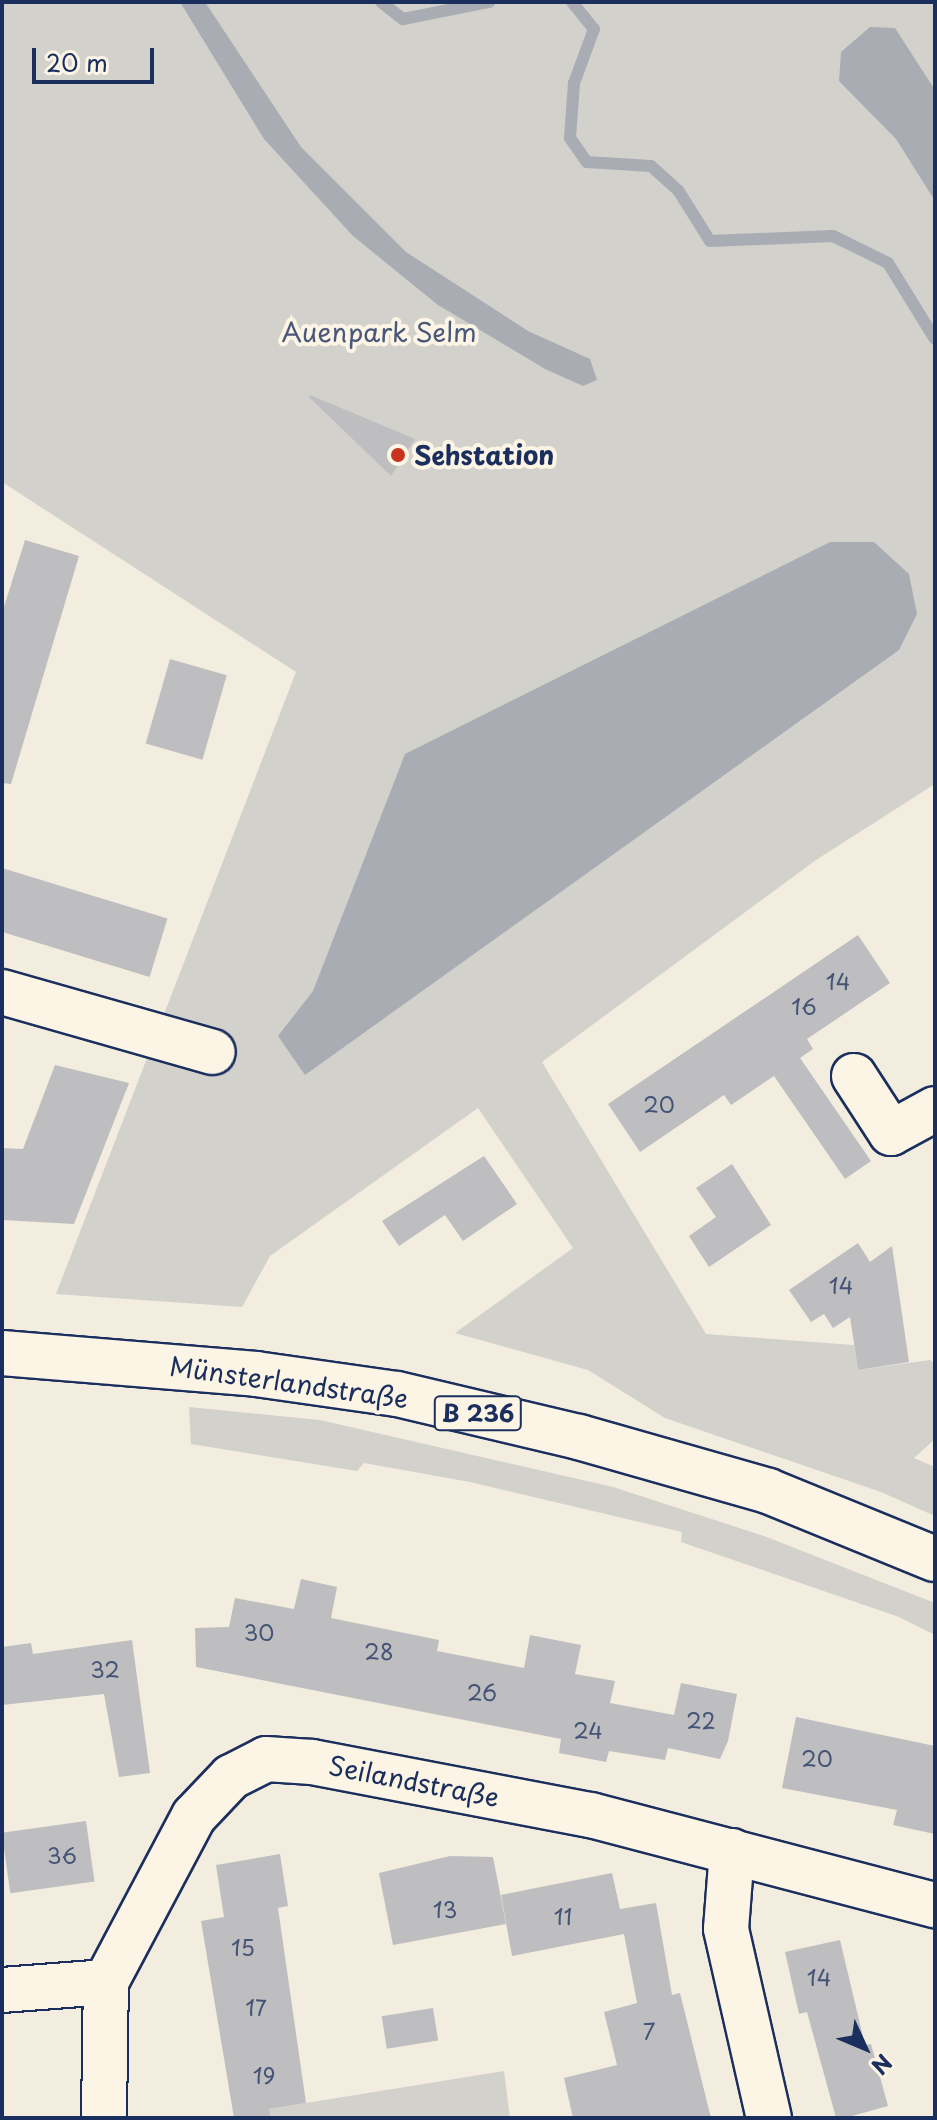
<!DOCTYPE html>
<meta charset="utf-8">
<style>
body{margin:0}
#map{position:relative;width:937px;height:2120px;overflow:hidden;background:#f3ede0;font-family:"Playpen Sans",sans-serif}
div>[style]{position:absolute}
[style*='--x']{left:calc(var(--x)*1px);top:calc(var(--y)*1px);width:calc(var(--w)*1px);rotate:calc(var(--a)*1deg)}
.green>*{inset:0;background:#d3d1cc}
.water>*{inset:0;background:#a9acb3}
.stream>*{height:12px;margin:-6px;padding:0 6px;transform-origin:6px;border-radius:6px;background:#a9acb3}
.building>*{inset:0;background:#bebec0;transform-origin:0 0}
.roads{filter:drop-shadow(2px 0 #1b2f5e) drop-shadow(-2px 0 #1b2f5e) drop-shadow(0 2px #1b2f5e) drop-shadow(0 -2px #1b2f5e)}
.street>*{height:44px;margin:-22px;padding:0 22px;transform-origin:22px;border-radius:22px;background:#fcf5e5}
.primary>*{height:44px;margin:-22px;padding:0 22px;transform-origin:22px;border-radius:22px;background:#fcf5e5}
.dots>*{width:22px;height:22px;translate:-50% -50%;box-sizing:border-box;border:4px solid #fcf5e5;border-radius:50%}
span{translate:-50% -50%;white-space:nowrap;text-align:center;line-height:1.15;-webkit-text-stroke:8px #fcf5e5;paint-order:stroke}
.number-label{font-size:22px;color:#445376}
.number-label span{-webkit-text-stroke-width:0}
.shield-label span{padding:2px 6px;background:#fcf5e5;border:2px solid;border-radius:6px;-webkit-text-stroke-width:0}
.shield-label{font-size:24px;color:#1b2f5e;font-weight:700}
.park-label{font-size:26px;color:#49587a}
.poi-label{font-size:26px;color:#1b2f5e;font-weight:700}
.left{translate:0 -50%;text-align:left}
.street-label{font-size:26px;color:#1b2f5e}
.frame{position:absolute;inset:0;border:4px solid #1b2f5e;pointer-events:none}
.north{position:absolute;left:825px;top:2008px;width:80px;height:80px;-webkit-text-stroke:6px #fcf5e5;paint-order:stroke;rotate:134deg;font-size:22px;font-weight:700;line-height:32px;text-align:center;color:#1b2f5e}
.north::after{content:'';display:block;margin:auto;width:28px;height:36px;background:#1b2f5e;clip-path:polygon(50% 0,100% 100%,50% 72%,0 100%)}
.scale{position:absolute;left:32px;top:48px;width:122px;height:36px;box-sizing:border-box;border:4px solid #1b2f5e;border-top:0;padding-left:10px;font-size:24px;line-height:28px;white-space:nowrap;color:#1b2f5e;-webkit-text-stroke:6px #fcf5e5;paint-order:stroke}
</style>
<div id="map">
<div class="green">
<i style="clip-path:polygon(2px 2px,935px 2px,935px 784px,816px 860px,542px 1062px,706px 1334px,854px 1345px,858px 1370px,930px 1360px,935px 1364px,935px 1439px,914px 1458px,935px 1467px,935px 1516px,881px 1492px,665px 1418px,588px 1370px,455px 1333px,573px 1248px,478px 1108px,270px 1256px,242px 1307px,56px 1294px,296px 672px,2px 482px)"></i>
<i style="clip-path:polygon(189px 1407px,320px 1420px,613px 1487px,764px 1536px,935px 1603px,935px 1635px,899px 1617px,681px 1542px,682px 1532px,470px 1482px,364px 1463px,357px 1471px,191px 1444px)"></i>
<i style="clip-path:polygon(504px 2071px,510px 2118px,271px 2118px,269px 2109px)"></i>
</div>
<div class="water">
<i style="clip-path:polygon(180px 2px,205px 2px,301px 147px,406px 252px,528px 331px,590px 359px,597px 380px,583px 386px,545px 369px,438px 305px,353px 236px,264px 139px)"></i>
<i style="clip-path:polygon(870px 27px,895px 28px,935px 90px,935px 201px,896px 139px,839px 81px,841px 52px)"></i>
<i style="clip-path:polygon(830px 542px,874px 542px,909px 574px,917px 614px,899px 650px,305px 1075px,278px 1036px,313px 991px,405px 754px)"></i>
</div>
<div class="stream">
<i style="--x:381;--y:2;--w:28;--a:38"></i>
<i style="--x:403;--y:19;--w:88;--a:-11.2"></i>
<i style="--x:572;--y:2;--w:35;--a:51"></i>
<i style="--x:594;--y:29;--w:58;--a:110.3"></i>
<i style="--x:574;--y:83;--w:55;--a:94.2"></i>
<i style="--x:570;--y:138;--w:29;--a:55"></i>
<i style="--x:587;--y:162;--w:64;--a:3.6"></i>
<i style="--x:651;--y:166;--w:36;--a:42"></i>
<i style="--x:678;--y:190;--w:60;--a:57.9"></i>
<i style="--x:710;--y:241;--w:123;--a:-2.3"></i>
<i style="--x:833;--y:236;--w:61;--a:26.1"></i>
<i style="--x:888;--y:263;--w:89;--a:58.3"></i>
</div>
<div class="building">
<i style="clip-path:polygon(310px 395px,415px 439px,391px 476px,309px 397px)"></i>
<i style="clip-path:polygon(25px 540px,79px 556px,11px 784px,2px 783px,2px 613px)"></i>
<i style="left:170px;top:659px;width:59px;height:88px;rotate:16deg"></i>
<i style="left:2px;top:868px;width:173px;height:61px;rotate:17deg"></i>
<i style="clip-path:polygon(858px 935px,890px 983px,807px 1039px,813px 1049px,800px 1058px,871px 1161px,845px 1179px,774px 1076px,731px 1105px,724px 1095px,640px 1152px,608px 1104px)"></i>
<i style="clip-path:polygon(55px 1065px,129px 1083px,74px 1224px,2px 1220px,2px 1148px,23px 1149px)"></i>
<i style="clip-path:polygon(484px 1156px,517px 1204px,463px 1241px,445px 1215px,399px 1246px,382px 1221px)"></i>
<i style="clip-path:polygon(732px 1164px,771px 1225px,709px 1267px,689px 1236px,716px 1217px,696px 1188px)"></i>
<i style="clip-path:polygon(858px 1243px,870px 1262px,892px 1246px,909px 1362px,858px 1370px,850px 1317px,833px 1328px,824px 1314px,811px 1322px,789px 1290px)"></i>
<i style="clip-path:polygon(301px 1579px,337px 1587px,331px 1618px,439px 1640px,437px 1651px,524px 1668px,530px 1635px,581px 1645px,575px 1674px,615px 1681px,610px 1703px,674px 1715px,681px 1683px,737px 1694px,728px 1741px,720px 1759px,668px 1748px,665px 1760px,609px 1751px,606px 1762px,559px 1753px,561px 1739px,196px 1667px,195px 1628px,229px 1627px,235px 1598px,294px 1609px)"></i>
<i style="clip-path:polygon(132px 1640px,150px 1773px,119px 1777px,104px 1694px,2px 1705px,2px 1647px,31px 1643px,33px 1654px)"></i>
<i style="clip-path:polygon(796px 1717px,935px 1746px,935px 1834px,893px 1825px,897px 1810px,782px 1788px)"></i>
<i style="left:86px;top:1821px;width:61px;height:85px;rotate:82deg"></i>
<i style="clip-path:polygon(280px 1854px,288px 1906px,278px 1908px,306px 2103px,269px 2109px,271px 2118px,234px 2118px,201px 1921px,224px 1917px,216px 1865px)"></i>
<i style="clip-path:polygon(450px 1856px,493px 1857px,506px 1924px,393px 1945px,379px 1873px)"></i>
<i style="clip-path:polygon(612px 1873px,620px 1909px,656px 1903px,672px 1995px,680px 1993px,711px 2118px,573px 2118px,564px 2078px,617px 2065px,604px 2012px,637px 2003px,624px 1934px,512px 1956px,501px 1895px)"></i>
<i style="clip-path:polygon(840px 1940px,865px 2045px,871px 2044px,888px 2106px,845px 2118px,836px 2118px,807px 2012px,799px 2014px,785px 1952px)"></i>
<i style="left:433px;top:2008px;width:33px;height:52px;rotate:81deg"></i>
</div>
<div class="roads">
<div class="street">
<i style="--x:2;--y:992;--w:219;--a:15.9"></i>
<i style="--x:854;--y:1076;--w:68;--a:57"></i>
<i style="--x:891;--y:1133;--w:50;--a:-28.6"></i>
<i style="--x:732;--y:1851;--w:78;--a:94.4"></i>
<i style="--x:726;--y:1929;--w:194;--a:77.2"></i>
<i style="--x:2;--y:1990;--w:104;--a:-4.4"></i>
<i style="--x:106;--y:1982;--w:188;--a:-62.1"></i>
<i style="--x:194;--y:1816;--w:54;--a:-46.5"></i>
<i style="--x:231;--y:1777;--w:39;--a:-27"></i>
<i style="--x:266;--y:1759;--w:46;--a:3.7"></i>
<i style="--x:312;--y:1762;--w:284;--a:10.8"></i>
<i style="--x:591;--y:1815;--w:356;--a:14.7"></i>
<i style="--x:104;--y:2118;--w:136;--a:-89.2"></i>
</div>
<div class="primary">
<i style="--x:2;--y:1353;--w:255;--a:4.7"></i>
<i style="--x:256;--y:1374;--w:142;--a:8.1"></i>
<i style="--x:397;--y:1394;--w:187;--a:13.3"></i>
<i style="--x:579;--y:1437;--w:197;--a:15.9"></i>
<i style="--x:768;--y:1491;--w:180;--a:22.2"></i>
</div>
</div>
<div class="dots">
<i style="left:398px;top:455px;background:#c8321e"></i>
</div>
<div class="number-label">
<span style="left:838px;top:981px">14</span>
<span style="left:804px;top:1006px">16</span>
<span style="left:659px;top:1104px">20</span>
<span style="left:841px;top:1285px">14</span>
<span style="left:259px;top:1632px">30</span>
<span style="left:379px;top:1651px">28</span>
<span style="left:105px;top:1669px">32</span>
<span style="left:482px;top:1692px">26</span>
<span style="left:701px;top:1720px">22</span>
<span style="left:588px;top:1730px">24</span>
<span style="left:817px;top:1758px">20</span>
<span style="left:62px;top:1855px">36</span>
<span style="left:445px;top:1909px">13</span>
<span style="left:563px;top:1916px">11</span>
<span style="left:243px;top:1947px">15</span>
<span style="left:819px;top:1977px">14</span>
<span style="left:256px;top:2007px">17</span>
<span style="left:649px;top:2031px">7</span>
<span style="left:264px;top:2075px">19</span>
</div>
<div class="shield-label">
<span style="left:478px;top:1413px">B 236</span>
</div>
<div class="park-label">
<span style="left:379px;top:332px">Auenpark Selm</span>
</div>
<div class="poi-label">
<span class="left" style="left:414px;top:455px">Sehstation</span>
</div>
<div class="street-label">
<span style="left:289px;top:1382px;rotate:8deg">Münsterlandstraße</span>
<span style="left:414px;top:1781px;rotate:11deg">Seilandstraße</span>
</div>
<div class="frame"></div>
<div class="north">N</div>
<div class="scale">20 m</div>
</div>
